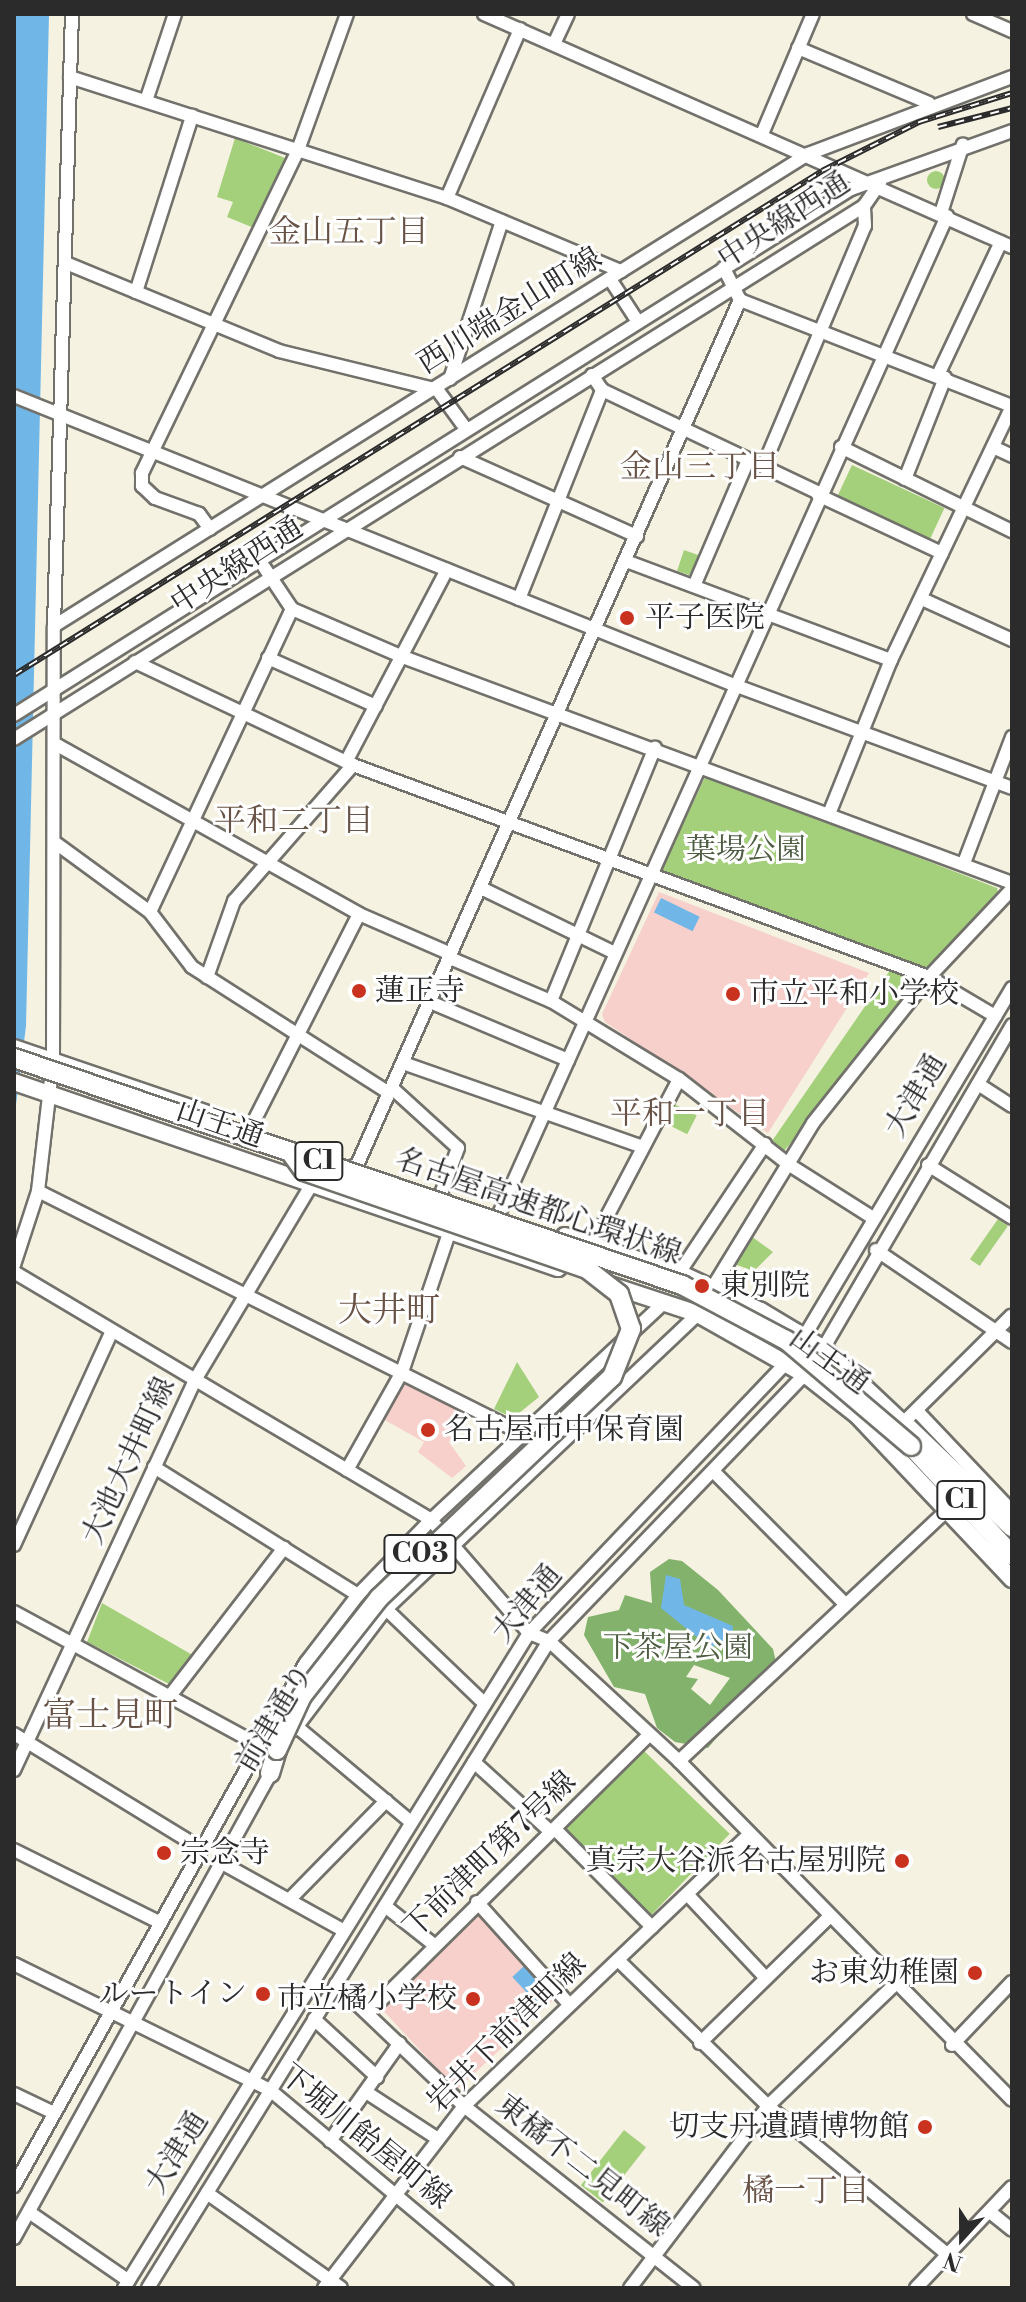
<!DOCTYPE html>
<meta charset="utf-8">
<style>
body{margin:0}
#map{position:relative;width:1026px;height:2302px;overflow:hidden;background:#f5f2e2;font-family:"Libre Bodoni","Noto Serif JP",serif}
div>[style]{position:absolute}
[style*='--x']{left:calc(var(--x)*1px);top:calc(var(--y)*1px);width:calc(var(--w)*1px);rotate:calc(var(--a)*1deg)}
.built>*{inset:0;background:#f7d0cb;transform-origin:0 0}
.green>*{inset:0;background:#a4d07c;transform-origin:0 0}
.round{border-radius:50%}
.forest>*{inset:0;background:#83b26c}
.water>*{inset:0;background:#70b7e7;transform-origin:0 0}
.roads{filter:drop-shadow(2px 0 #72716b) drop-shadow(-2px 0 #72716b) drop-shadow(0 2px #72716b) drop-shadow(0 -2px #72716b)}
.minor>*{height:12px;margin:-6px;padding:0 6px;transform-origin:6px;border-radius:6px;background:#fff}
.major>*{height:16px;margin:-8px;padding:0 8px;transform-origin:8px;border-radius:8px;background:#fff}
.highway>*{height:18px;margin:-9px;padding:0 9px;transform-origin:9px;border-radius:9px;background:#fff}
.rail>*{height:6px;margin-top:-3px;transform-origin:0;background:repeating-linear-gradient(90deg,#fff 0 9px,#2b2b2b 0 18px);box-sizing:border-box;border-block:2px solid #2b2b2b}
.bridges{filter:drop-shadow(2px 0 #72716b) drop-shadow(-2px 0 #72716b) drop-shadow(0 2px #72716b) drop-shadow(0 -2px #72716b)}
.highway-bridge>*{height:18px;margin:-9px;padding:0 9px;transform-origin:9px;border-radius:9px;background:#fff}
.dots>*{width:22px;height:22px;translate:-50% -50%;box-sizing:border-box;border:4px solid #fff;border-radius:50%}
span{translate:-50% -50%;white-space:nowrap;text-align:center;line-height:1.15;-webkit-text-stroke:6px #fff;paint-order:stroke}
.shield-label span{padding:2px 6px;background:#fff;border:2px solid;border-radius:6px;-webkit-text-stroke-width:0}
.shield-label{font-size:28px;color:#2b2b2b;font-weight:700}
.street-label{font-size:30px;color:#2b2b2b}
.poi-label{font-size:30px;color:#2b2b2b}
.left{translate:0 -50%;text-align:left}
.right{translate:-100% -50%;text-align:right}
.park-label{font-size:30px;color:#4f5d43}
.neighbourhood-label{font-size:32px;color:#695346}
.quarter-label{font-size:34px;color:#695346}
.frame{position:absolute;inset:0;border:16px solid #2b2b2b;pointer-events:none}
.north{position:absolute;left:922px;top:2198px;width:80px;height:80px;-webkit-text-stroke:6px #fff;paint-order:stroke;rotate:201deg;font-size:22px;font-weight:700;line-height:32px;text-align:center;color:#2b2b2b}
.north::after{content:'';display:block;margin:auto;width:28px;height:36px;background:#2b2b2b;clip-path:polygon(50% 0,100% 100%,50% 72%,0 100%)}
</style>
<div id="map">
<div class="built">
<i style="clip-path:polygon(659px 892px,869px 973px,768px 1133px,605px 1022px,602px 1014px)"></i>
<i style="clip-path:polygon(407px 1382px,464px 1411px,449px 1442px,466px 1466px,452px 1478px,418px 1452px,424px 1442px,381px 1418px)"></i>
<i style="left:478px;top:1910px;width:117px;height:138px;rotate:47deg"></i>
</div>
<div class="green">
<i style="clip-path:polygon(235px 138px,285px 158px,254px 228px,227px 217px,233px 202px,217px 197px)"></i>
<i class="round" style="left:927px;top:171px;width:18px;height:18px"></i>
<i style="left:852px;top:465px;width:102px;height:34px;rotate:25deg"></i>
<i style="clip-path:polygon(684px 550px,701px 556px,689px 575px,677px 571px)"></i>
<i style="clip-path:polygon(706px 775px,997px 888px,999px 896px,784px 1151px,772px 1141px,895px 963px,660px 873px)"></i>
<i style="left:670px;top:1102px;width:30px;height:21px;rotate:27deg"></i>
<i style="left:998px;top:1219px;width:12px;height:49px;rotate:35deg"></i>
<i style="clip-path:polygon(751px 1236px,773px 1252px,754px 1271px,731px 1263px)"></i>
<i style="clip-path:polygon(517px 1362px,539px 1397px,513px 1418px,494px 1409px)"></i>
<i style="clip-path:polygon(102px 1603px,196px 1657px,171px 1685px,87px 1642px)"></i>
<i style="left:642px;top:1749px;width:122px;height:113px;rotate:44deg"></i>
<i style="left:624px;top:2130px;width:28px;height:70px;rotate:38deg"></i>
</div>
<div class="forest">
<i style="clip-path:polygon(evenodd,669px 1559px,682px 1561px,718px 1590px,773px 1649px,777px 1666px,708px 1748px,675px 1742px,657px 1728px,645px 1694px,614px 1687px,584px 1635px,588px 1617px,619px 1610px,625px 1595px,652px 1603px,650px 1572px,669px 1559px,694px 1665px,730px 1678px,710px 1705px,691px 1689px,698px 1679px,686px 1677px,694px 1665px)"></i>
</div>
<div class="water">
<i style="clip-path:polygon(14px 14px,49px 14px,26px 1026px,14px 1120px)"></i>
<i style="left:661px;top:898px;width:43px;height:16px;rotate:26deg"></i>
<i style="clip-path:polygon(666px 1575px,680px 1579px,684px 1605px,733px 1626px,731px 1643px,709px 1647px,661px 1608px)"></i>
<i style="left:524px;top:1966px;width:42px;height:16px;rotate:47deg"></i>
</div>
<div class="roads">
<div class="minor">
<i style="--x:484;--y:14;--w:577;--a:23.81"></i>
<i style="--x:973;--y:14;--w:43;--a:23.6"></i>
<i style="--x:554;--y:44;--w:33;--a:-65"></i>
<i style="--x:798;--y:48;--w:142;--a:22.8"></i>
<i style="--x:70;--y:77;--w:396;--a:17.8"></i>
<i style="--x:447;--y:198;--w:189;--a:22.8"></i>
<i style="--x:146;--y:101;--w:92;--a:-71.6"></i>
<i style="--x:762;--y:134;--w:130;--a:-67"></i>
<i style="--x:447;--y:198;--w:184;--a:-66.6"></i>
<i style="--x:941;--y:213;--w:72;--a:-72.3"></i>
<i style="--x:66;--y:263;--w:230;--a:22.4"></i>
<i style="--x:279;--y:351;--w:160;--a:13.8"></i>
<i style="--x:610;--y:279;--w:51;--a:56.9"></i>
<i style="--x:136;--y:292;--w:185;--a:-72.3"></i>
<i style="--x:740;--y:300;--w:292;--a:21.3"></i>
<i style="--x:592;--y:375;--w:18;--a:56"></i>
<i style="--x:602;--y:390;--w:240;--a:25.4"></i>
<i style="--x:938;--y:375;--w:147;--a:-64.7"></i>
<i style="--x:450;--y:379;--w:166;--a:-71.8"></i>
<i style="--x:436;--y:388;--w:51;--a:53.8"></i>
<i style="--x:14;--y:396;--w:776;--a:21.87"></i>
<i style="--x:734;--y:685;--w:296;--a:20.3"></i>
<i style="--x:841;--y:447;--w:191;--a:26.2"></i>
<i style="--x:993;--y:447;--w:21;--a:25"></i>
<i style="--x:460;--y:457;--w:194;--a:24.1"></i>
<i style="--x:763;--y:467;--w:262;--a:-67.1"></i>
<i style="--x:865;--y:226;--w:20;--a:-93"></i>
<i style="--x:905;--y:479;--w:109;--a:-68.4"></i>
<i style="--x:818;--y:495;--w:137;--a:25.1"></i>
<i style="--x:210;--y:529;--w:19;--a:-126"></i>
<i style="--x:199;--y:514;--w:47;--a:-160"></i>
<i style="--x:155;--y:498;--w:18;--a:-137"></i>
<i style="--x:142;--y:486;--w:13;--a:-90"></i>
<i style="--x:142;--y:473;--w:359;--a:-64.2"></i>
<i style="--x:298;--y:150;--w:145;--a:-70.2"></i>
<i style="--x:626;--y:561;--w:283;--a:20.5"></i>
<i style="--x:264;--y:567;--w:50;--a:56.3"></i>
<i style="--x:292;--y:609;--w:121;--a:23.4"></i>
<i style="--x:403;--y:657;--w:650;--a:20.36"></i>
<i style="--x:694;--y:586;--w:137;--a:-66.8"></i>
<i style="--x:519;--y:599;--w:225;--a:-68.3"></i>
<i style="--x:922;--y:599;--w:99;--a:24.5"></i>
<i style="--x:54;--y:626;--w:890;--a:-32.05"></i>
<i style="--x:808;--y:154;--w:218;--a:-20.7"></i>
<i style="--x:268;--y:658;--w:118;--a:24"></i>
<i style="--x:135;--y:662;--w:241;--a:25.3"></i>
<i style="--x:353;--y:765;--w:614;--a:20.21"></i>
<i style="--x:929;--y:977;--w:77;--a:30.6"></i>
<i style="--x:14;--y:715;--w:989;--a:-32.15"></i>
<i style="--x:851;--y:189;--w:171;--a:-19.8"></i>
<i style="--x:14;--y:739;--w:1003;--a:-32.09"></i>
<i style="--x:864;--y:206;--w:28;--a:-55"></i>
<i style="--x:57;--y:745;--w:346;--a:29.2"></i>
<i style="--x:359;--y:914;--w:100;--a:23.5"></i>
<i style="--x:346;--y:762;--w:217;--a:-62.3"></i>
<i style="--x:829;--y:814;--w:166;--a:-68.1"></i>
<i style="--x:891;--y:660;--w:281;--a:-64.5"></i>
<i style="--x:57;--y:844;--w:115;--a:36.2"></i>
<i style="--x:150;--y:912;--w:69;--a:52.6"></i>
<i style="--x:192;--y:967;--w:234;--a:32.6"></i>
<i style="--x:964;--y:863;--w:135;--a:-69.1"></i>
<i style="--x:481;--y:888;--w:149;--a:25.9"></i>
<i style="--x:150;--y:912;--w:335;--a:-64.9"></i>
<i style="--x:450;--y:958;--w:110;--a:23.1"></i>
<i style="--x:551;--y:1001;--w:150;--a:31.4"></i>
<i style="--x:679;--y:1079;--w:138;--a:37.9"></i>
<i style="--x:788;--y:1164;--w:101;--a:32.4"></i>
<i style="--x:207;--y:977;--w:81;--a:-70.4"></i>
<i style="--x:234;--y:901;--w:181;--a:-48.8"></i>
<i style="--x:551;--y:1001;--w:274;--a:-67.7"></i>
<i style="--x:430;--y:1002;--w:150;--a:22.8"></i>
<i style="--x:403;--y:1063;--w:254;--a:19.3"></i>
<i style="--x:978;--y:1084;--w:40;--a:32.9"></i>
<i style="--x:392;--y:1088;--w:89;--a:42.3"></i>
<i style="--x:458;--y:1148;--w:49;--a:110.3"></i>
<i style="--x:250;--y:1129;--w:241;--a:-63.1"></i>
<i style="--x:928;--y:1165;--w:99;--a:32.2"></i>
<i style="--x:343;--y:1170;--w:15;--a:-20"></i>
<i style="--x:357;--y:1165;--w:946;--a:-66.12"></i>
<i style="--x:740;--y:300;--w:36;--a:-117"></i>
<i style="--x:38;--y:1191;--w:545;--a:26.61"></i>
<i style="--x:499;--y:1214;--w:1094;--a:-65.82"></i>
<i style="--x:592;--y:1245;--w:187;--a:-62.3"></i>
<i style="--x:876;--y:1250;--w:164;--a:34.1"></i>
<i style="--x:14;--y:1265;--w:78;--a:-72"></i>
<i style="--x:38;--y:1191;--w:130;--a:-83.4"></i>
<i style="--x:53;--y:1062;--w:436;--a:-89.9"></i>
<i style="--x:54;--y:626;--w:612;--a:-88.32"></i>
<i style="--x:14;--y:1272;--w:485;--a:30.7"></i>
<i style="--x:431;--y:1520;--w:150;--a:49.1"></i>
<i style="--x:529;--y:1633;--w:22;--a:22"></i>
<i style="--x:549;--y:1641;--w:177;--a:42.7"></i>
<i style="--x:679;--y:1761;--w:475;--a:45.5"></i>
<i style="--x:679;--y:1273;--w:155;--a:-56.3"></i>
<i style="--x:713;--y:1287;--w:192;--a:-58.6"></i>
<i style="--x:813;--y:1123;--w:186;--a:-51.5"></i>
<i style="--x:929;--y:977;--w:121;--a:-46.7"></i>
<i style="--x:801;--y:1342;--w:412;--a:-59.2"></i>
<i style="--x:820;--y:1354;--w:381;--a:-59.7"></i>
<i style="--x:917;--y:1411;--w:138;--a:46.5"></i>
<i style="--x:903;--y:1423;--w:153;--a:-44.7"></i>
<i style="--x:154;--y:1467;--w:241;--a:32.1"></i>
<i style="--x:347;--y:1470;--w:112;--a:-60.7"></i>
<i style="--x:402;--y:1372;--w:147;--a:-71.3"></i>
<i style="--x:715;--y:1473;--w:185;--a:45.2"></i>
<i style="--x:14;--y:1545;--w:235;--a:-65.4"></i>
<i style="--x:386;--y:1609;--w:137;--a:43.8"></i>
<i style="--x:14;--y:1612;--w:277;--a:28.5"></i>
<i style="--x:173;--y:1692;--w:182;--a:-52.4"></i>
<i style="--x:296;--y:1726;--w:150;--a:39.9"></i>
<i style="--x:294;--y:1730;--w:152;--a:-52.8"></i>
<i style="--x:386;--y:1609;--w:429;--a:-43.4"></i>
<i style="--x:14;--y:1734;--w:218;--a:31.5"></i>
<i style="--x:679;--y:1761;--w:367;--a:-43.1"></i>
<i style="--x:474;--y:1762;--w:104;--a:42.3"></i>
<i style="--x:14;--y:1770;--w:430;--a:-65.1"></i>
<i style="--x:195;--y:1380;--w:233;--a:-59.2"></i>
<i style="--x:555;--y:1829;--w:138;--a:45.3"></i>
<i style="--x:14;--y:1850;--w:162;--a:26.4"></i>
<i style="--x:222;--y:1863;--w:138;--a:29"></i>
<i style="--x:687;--y:1894;--w:115;--a:46.8"></i>
<i style="--x:289;--y:1900;--w:139;--a:-45.6"></i>
<i style="--x:477;--y:1902;--w:137;--a:48"></i>
<i style="--x:385;--y:1906;--w:61;--a:38.4"></i>
<i style="--x:618;--y:1960;--w:209;--a:44.2"></i>
<i style="--x:768;--y:2106;--w:234;--a:39.6"></i>
<i style="--x:14;--y:1964;--w:285;--a:26.2"></i>
<i style="--x:270;--y:2090;--w:309;--a:39.9"></i>
<i style="--x:336;--y:1984;--w:177;--a:43.6"></i>
<i style="--x:464;--y:2106;--w:293;--a:38.4"></i>
<i style="--x:368;--y:2013;--w:395;--a:-44.7"></i>
<i style="--x:314;--y:2019;--w:86;--a:42.6"></i>
<i style="--x:700;--y:2043;--w:177;--a:-44.3"></i>
<i style="--x:952;--y:2045;--w:87;--a:-46.4"></i>
<i style="--x:366;--y:2092;--w:86;--a:33.1"></i>
<i style="--x:14;--y:2094;--w:44;--a:25.4"></i>
<i style="--x:330;--y:2141;--w:120;--a:-54.5"></i>
<i style="--x:14;--y:2186;--w:598;--a:-60.86"></i>
<i style="--x:305;--y:1664;--w:87;--a:-52.5"></i>
<i style="--x:358;--y:1595;--w:105;--a:-45.8"></i>
<i style="--x:431;--y:1520;--w:320;--a:-43"></i>
<i style="--x:207;--y:2193;--w:164;--a:35.3"></i>
<i style="--x:29;--y:2212;--w:121;--a:34.6"></i>
<i style="--x:990;--y:2212;--w:28;--a:39"></i>
<i style="--x:14;--y:2238;--w:538;--a:-61.1"></i>
<i style="--x:124;--y:2288;--w:770;--a:-58.27"></i>
<i style="--x:529;--y:1633;--w:380;--a:-46.4"></i>
<i style="--x:148;--y:2288;--w:761;--a:-58.21"></i>
<i style="--x:549;--y:1641;--w:377;--a:-46.2"></i>
<i style="--x:324;--y:2288;--w:230;--a:-52.4"></i>
<i style="--x:464;--y:2106;--w:393;--a:-43.6"></i>
<i style="--x:630;--y:2288;--w:228;--a:-52.8"></i>
<i style="--x:768;--y:2106;--w:173;--a:-43.8"></i>
<i style="--x:916;--y:2288;--w:139;--a:-46.5"></i>
</div>
<div class="major">
<i style="--x:14;--y:1048;--w:211;--a:18.8"></i>
<i style="--x:14;--y:1082;--w:575;--a:18.88"></i>
<i style="--x:565;--y:1236;--w:120;--a:18"></i>
<i style="--x:679;--y:1273;--w:90;--a:24.9"></i>
<i style="--x:761;--y:1311;--w:74;--a:31.1"></i>
<i style="--x:824;--y:1349;--w:121;--a:43.3"></i>
<i style="--x:607;--y:1284;--w:96;--a:18.2"></i>
<i style="--x:698;--y:1314;--w:124;--a:29.5"></i>
<i style="--x:806;--y:1375;--w:65;--a:38.1"></i>
<i style="--x:857;--y:1415;--w:226;--a:46.6"></i>
</div>
<div class="highway">
<i style="--x:903;--y:1423;--w:151;--a:43.7"></i>
<i style="--x:911;--y:1446;--w:149;--a:47.2"></i>
<i style="--x:270;--y:1773;--w:24;--a:-73"></i>
</div>
</div>
<div class="rail">
<i style="--x:938;--y:127;--w:76;--a:-14.4"></i>
<i style="--x:14;--y:675;--w:952;--a:-31.95"></i>
<i style="--x:822;--y:171;--w:109;--a:-26.8"></i>
<i style="--x:919;--y:122;--w:97;--a:-17.3"></i>
</div>
<div class="bridges">
<div class="highway-bridge">
<i style="--x:14;--y:1058;--w:706;--a:18.77"></i>
<i style="--x:682;--y:1285;--w:118;--a:27.9"></i>
<i style="--x:786;--y:1340;--w:164;--a:40.3"></i>
<i style="--x:277;--y:1750;--w:60;--a:-65.2"></i>
<i style="--x:302;--y:1696;--w:125;--a:-51.8"></i>
<i style="--x:379;--y:1598;--w:321;--a:-43.5"></i>
<i style="--x:612;--y:1377;--w:52;--a:-68.4"></i>
<i style="--x:631;--y:1329;--w:37;--a:-109"></i>
<i style="--x:619;--y:1294;--w:41;--a:-142"></i>
<i style="--x:587;--y:1269;--w:299;--a:-160.9"></i>
<i style="--x:304;--y:1171;--w:24;--a:-126"></i>
</div>
</div>
<div class="dots">
<i style="left:627px;top:618px;background:#c8321e"></i>
<i style="left:359px;top:991px;background:#c8321e"></i>
<i style="left:733px;top:994px;background:#c8321e"></i>
<i style="left:702px;top:1286px;background:#c8321e"></i>
<i style="left:428px;top:1430px;background:#c8321e"></i>
<i style="left:164px;top:1853px;background:#c8321e"></i>
<i style="left:902px;top:1861px;background:#c8321e"></i>
<i style="left:975px;top:1973px;background:#c8321e"></i>
<i style="left:263px;top:1994px;background:#c8321e"></i>
<i style="left:473px;top:1999px;background:#c8321e"></i>
<i style="left:925px;top:2127px;background:#c8321e"></i>
</div>
<div class="shield-label">
<span style="left:319px;top:1161px">C1</span>
<span style="left:961px;top:1500px">C1</span>
<span style="left:420px;top:1554px">C03</span>
</div>
<div class="street-label">
<span style="left:784px;top:221px;rotate:-33deg">中央線西通</span>
<span style="left:510px;top:311px;rotate:-32deg">西川端金山町線</span>
<span style="left:237px;top:566px;rotate:-33deg">中央線西通</span>
<span style="left:916px;top:1096px;rotate:-59deg">大津通</span>
<span style="left:220px;top:1124px;rotate:19deg">山王通</span>
<span style="left:538px;top:1207px;rotate:19deg">名古屋高速都心環状線</span>
<span style="left:829px;top:1361px;rotate:36deg">山王通</span>
<span style="left:129px;top:1461px;rotate:-65deg">大池大井町線</span>
<span style="left:527px;top:1604px;rotate:-50deg">大津通</span>
<span style="left:275px;top:1718px;rotate:-59deg">前津通り</span>
<span style="left:490px;top:1855px;rotate:-44deg">下前津町第7号線</span>
<span style="left:507px;top:2033px;rotate:-45deg">岩井下前津町線</span>
<span style="left:365px;top:2137px;rotate:39deg">下堀川飴屋町線</span>
<span style="left:177px;top:2153px;rotate:-58deg">大津通</span>
<span style="left:582px;top:2166px;rotate:38deg">東橘不二見町線</span>
</div>
<div class="poi-label">
<span class="left" style="left:645px;top:618px">平子医院</span>
<span class="left" style="left:375px;top:991px">蓮正寺</span>
<span class="left" style="left:749px;top:994px">市立平和小学校</span>
<span class="left" style="left:720px;top:1286px">東別院</span>
<span class="left" style="left:444px;top:1430px">名古屋市中保育園</span>
<span class="left" style="left:180px;top:1853px">宗念寺</span>
<span class="right" style="left:886px;top:1861px">真宗大谷派名古屋別院</span>
<span class="right" style="left:959px;top:1973px">お東幼稚園</span>
<span class="right" style="left:247px;top:1994px">ルートイン</span>
<span class="right" style="left:457px;top:1999px">市立橘小学校</span>
<span class="right" style="left:909px;top:2127px">切支丹遺蹟博物館</span>
</div>
<div class="park-label">
<span style="left:746px;top:850px">葉場公園</span>
<span style="left:678px;top:1648px">下茶屋公園</span>
</div>
<div class="neighbourhood-label">
<span style="left:349px;top:232px">金山五丁目</span>
<span style="left:700px;top:467px">金山三丁目</span>
<span style="left:294px;top:821px">平和二丁目</span>
<span style="left:690px;top:1114px">平和一丁目</span>
<span style="left:806px;top:2191px">橘一丁目</span>
</div>
<div class="quarter-label">
<span style="left:389px;top:1312px">大井町</span>
<span style="left:110px;top:1717px">富士見町</span>
</div>
<div class="frame"></div>
<div class="north">N</div>
</div>
